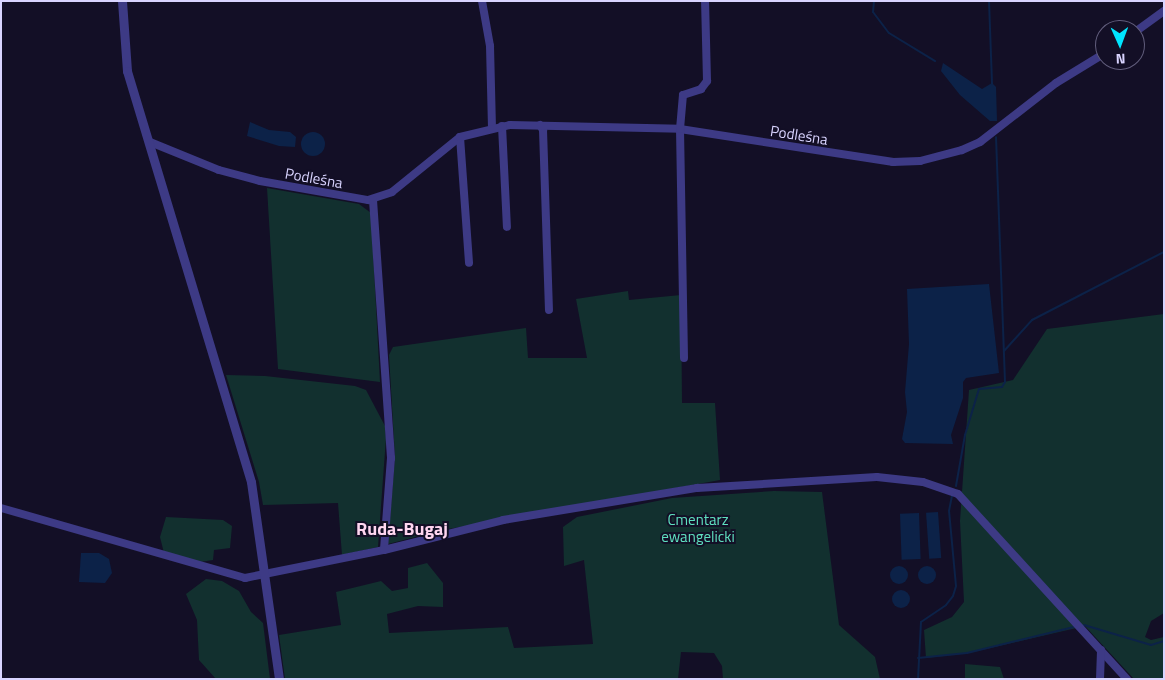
<!DOCTYPE html>
<meta charset="utf-8">
<style>
body{margin:0}
#map{position:relative;width:1165px;height:680px;overflow:hidden;background:#130f26;font-family:"Titillium Web",sans-serif}
div>[style]{position:absolute}
[style*='--x']{left:calc(var(--x)*1px);top:calc(var(--y)*1px);width:calc(var(--w)*1px);rotate:calc(var(--a)*1deg)}
.green>*{inset:0;background:#12302f}
.water>*{inset:0;background:#0c2248;transform-origin:0 0}
.round{border-radius:50%}
.stream>*{height:2px;margin:-1px;padding:0 1px;transform-origin:1px;border-radius:1px;background:#0c2248}
.minor>*{height:8px;margin:-4px;padding:0 4px;transform-origin:4px;border-radius:4px;background:#3d3a85}
.tertiary>*{height:9px;margin:-4.5px;padding:0 4.5px;transform-origin:4.5px;border-radius:4.5px;background:#3d3a85}
span{translate:-50% -50%;white-space:nowrap;text-align:center;line-height:1.15;-webkit-text-stroke:4px #130f26;paint-order:stroke}
.street-label{font-size:15px;color:#d9d4ff}
.park-label{font-size:15px;color:#5fe0c0}
.quarter-label{font-size:18px;color:#ffd6f0;font-weight:700}
.frame{position:absolute;inset:0;border:2px solid #d9d4ff;pointer-events:none}
.north{position:absolute;left:1095px;top:20px;width:50px;height:50px;box-sizing:border-box;background:#130f26;border:1px solid #625e7d;border-radius:50%;rotate:178deg;font-size:14px;font-weight:700;line-height:20px;text-align:center;color:#d9d4ff}
.north::after{content:'';display:block;margin:auto;width:18px;height:22px;background:#00e5ff;clip-path:polygon(50% 0,100% 100%,50% 72%,0 100%)}
</style>
<div id="map">
<div class="green">
<i style="clip-path:polygon(267px 188px,359px 204px,371px 213px,380px 382px,278px 369px)"></i>
<i style="clip-path:polygon(628px 291px,629px 300px,681px 295px,682px 403px,715px 403px,720px 480px,443px 530px,388px 544px,395px 457px,389px 355px,393px 347px,526px 328px,528px 358px,587px 358px,576px 299px)"></i>
<i style="clip-path:polygon(1164px 314px,1164px 613px,1151px 621px,1145px 637px,1151px 640px,1164px 637px,1164px 679px,1134px 679px,1085px 626px,969px 653px,926px 658px,924px 630px,952px 617px,964px 602px,960px 521px,969px 390px,1013px 380px,1047px 329px)"></i>
<i style="clip-path:polygon(226px 375px,265px 376px,355px 386px,366px 390px,385px 426px,386px 438px,378px 547px,342px 555px,338px 503px,263px 505px,259px 482px)"></i>
<i style="clip-path:polygon(774px 491px,822px 492px,839px 625px,875px 657px,880px 679px,723px 679px,722px 666px,714px 653px,681px 652px,678px 679px,285px 679px,279px 635px,341px 625px,336px 592px,381px 581px,392px 591px,408px 588px,408px 568px,427px 563px,443px 583px,443px 607px,418px 606px,387px 614px,389px 633px,508px 627px,514px 648px,593px 644px,584px 560px,564px 566px,563px 527px,577px 517px,672px 498px)"></i>
<i style="clip-path:polygon(166px 517px,223px 520px,232px 526px,230px 548px,214px 550px,213px 560px,200px 562px,164px 553px,160px 537px)"></i>
<i style="clip-path:polygon(206px 579px,222px 581px,239px 591px,251px 612px,263px 623px,270px 679px,216px 679px,199px 660px,197px 620px,186px 594px)"></i>
<i style="clip-path:polygon(965px 664px,1000px 667px,1004px 679px,965px 679px)"></i>
</div>
<div class="water">
<i style="clip-path:polygon(943px 63px,982px 89px,992px 83px,996px 87px,997px 121px,990px 121px,960px 95px,941px 71px)"></i>
<i style="clip-path:polygon(250px 122px,269px 130px,290px 132px,296px 137px,295px 147px,279px 146px,247px 136px)"></i>
<i class="round" style="left:301px;top:132px;width:24px;height:24px"></i>
<i style="clip-path:polygon(989px 284px,999px 373px,966px 378px,963px 382px,963px 398px,951px 435px,953px 444px,905px 443px,902px 439px,907px 412px,905px 392px,909px 344px,907px 289px)"></i>
<i style="left:938px;top:512px;width:46px;height:12px;rotate:86deg"></i>
<i style="left:919px;top:513px;width:46px;height:19px;rotate:88deg"></i>
<i style="clip-path:polygon(81px 553px,99px 553px,109px 559px,112px 573px,105px 583px,79px 582px)"></i>
<i class="round" style="left:918px;top:566px;width:18px;height:18px"></i>
<i class="round" style="left:890px;top:566px;width:18px;height:18px"></i>
<i class="round" style="left:892px;top:590px;width:18px;height:18px"></i>
</div>
<div class="stream">
<i style="--x:874;--y:1;--w:11;--a:95"></i>
<i style="--x:873;--y:12;--w:26;--a:53"></i>
<i style="--x:889;--y:33;--w:54;--a:31.3"></i>
<i style="--x:989;--y:1;--w:83;--a:87.9"></i>
<i style="--x:1004;--y:351;--w:42;--a:-47.9"></i>
<i style="--x:1032;--y:320;--w:148;--a:-27.3"></i>
<i style="--x:956;--y:486;--w:52;--a:-80"></i>
<i style="--x:965;--y:435;--w:48;--a:-73.1"></i>
<i style="--x:979;--y:389;--w:23;--a:-5"></i>
<i style="--x:1002;--y:387;--w:6;--a:-59"></i>
<i style="--x:1005;--y:382;--w:245;--a:-92.1"></i>
<i style="--x:1084;--y:625;--w:70;--a:16.6"></i>
<i style="--x:1151;--y:645;--w:14;--a:-17"></i>
<i style="--x:918;--y:658;--w:49;--a:-5.8"></i>
<i style="--x:967;--y:653;--w:110;--a:-13.7"></i>
<i style="--x:918;--y:679;--w:57;--a:-87"></i>
<i style="--x:921;--y:622;--w:30;--a:-34"></i>
<i style="--x:946;--y:605;--w:11;--a:-52"></i>
<i style="--x:953;--y:596;--w:10;--a:-73"></i>
<i style="--x:956;--y:586;--w:75;--a:-95.3"></i>
<i style="--x:949;--y:511;--w:16;--a:-79"></i>
</div>
<div class="minor">
<i style="--x:482;--y:1;--w:46;--a:79.9"></i>
<i style="--x:490;--y:46;--w:81;--a:88.6"></i>
<i style="--x:1135;--y:32;--w:36;--a:-36"></i>
<i style="--x:540;--y:125;--w:6;--a:59"></i>
<i style="--x:543;--y:130;--w:180;--a:88.1"></i>
<i style="--x:502;--y:126;--w:101;--a:87.2"></i>
<i style="--x:460;--y:137;--w:126;--a:85.9"></i>
<i style="--x:150;--y:142;--w:74;--a:22.1"></i>
<i style="--x:219;--y:170;--w:42;--a:15"></i>
<i style="--x:260;--y:181;--w:110;--a:10"></i>
<i style="--x:368;--y:200;--w:25;--a:-18"></i>
<i style="--x:392;--y:192;--w:87;--a:-39"></i>
<i style="--x:460;--y:137;--w:51;--a:-13.5"></i>
<i style="--x:510;--y:125;--w:170;--a:1.3"></i>
<i style="--x:680;--y:129;--w:216;--a:8.8"></i>
<i style="--x:893;--y:162;--w:27;--a:-2"></i>
<i style="--x:920;--y:161;--w:43;--a:-14.7"></i>
<i style="--x:962;--y:150;--w:20;--a:-24"></i>
<i style="--x:980;--y:142;--w:96;--a:-37.8"></i>
<i style="--x:1056;--y:83;--w:57;--a:-31.5"></i>
<i style="--x:373;--y:200;--w:259;--a:86"></i>
<i style="--x:391;--y:458;--w:92;--a:94.4"></i>
<i style="--x:684;--y:358;--w:229;--a:-91"></i>
<i style="--x:680;--y:129;--w:34;--a:-85"></i>
<i style="--x:683;--y:95;--w:19;--a:-18"></i>
<i style="--x:701;--y:89;--w:10;--a:-53"></i>
<i style="--x:707;--y:81;--w:80;--a:-91.4"></i>
<i style="--x:1;--y:508;--w:254;--a:16"></i>
<i style="--x:245;--y:578;--w:142;--a:-11.4"></i>
<i style="--x:384;--y:550;--w:123;--a:-14.1"></i>
<i style="--x:503;--y:520;--w:197;--a:-9.4"></i>
<i style="--x:697;--y:488;--w:180;--a:-3.5"></i>
<i style="--x:877;--y:477;--w:46;--a:6.2"></i>
<i style="--x:923;--y:482;--w:37;--a:19"></i>
<i style="--x:958;--y:494;--w:251;--a:47.6"></i>
<i style="--x:1100;--y:679;--w:29;--a:-88"></i>
</div>
<div class="tertiary">
<i style="--x:122;--y:1;--w:70;--a:85.9"></i>
<i style="--x:127;--y:71;--w:429;--a:73.2"></i>
<i style="--x:251;--y:482;--w:199;--a:81.9"></i>
</div>
<div class="street-label">
<span style="left:799px;top:135px;rotate:9deg">Podleśna</span>
<span style="left:314px;top:178px;rotate:10deg">Podleśna</span>
</div>
<div class="park-label">
<span style="left:698px;top:528px">Cmentarz<br>ewangelicki</span>
</div>
<div class="quarter-label">
<span style="left:402px;top:529px">Ruda-Bugaj</span>
</div>
<div class="frame"></div>
<div class="north">N</div>
</div>
